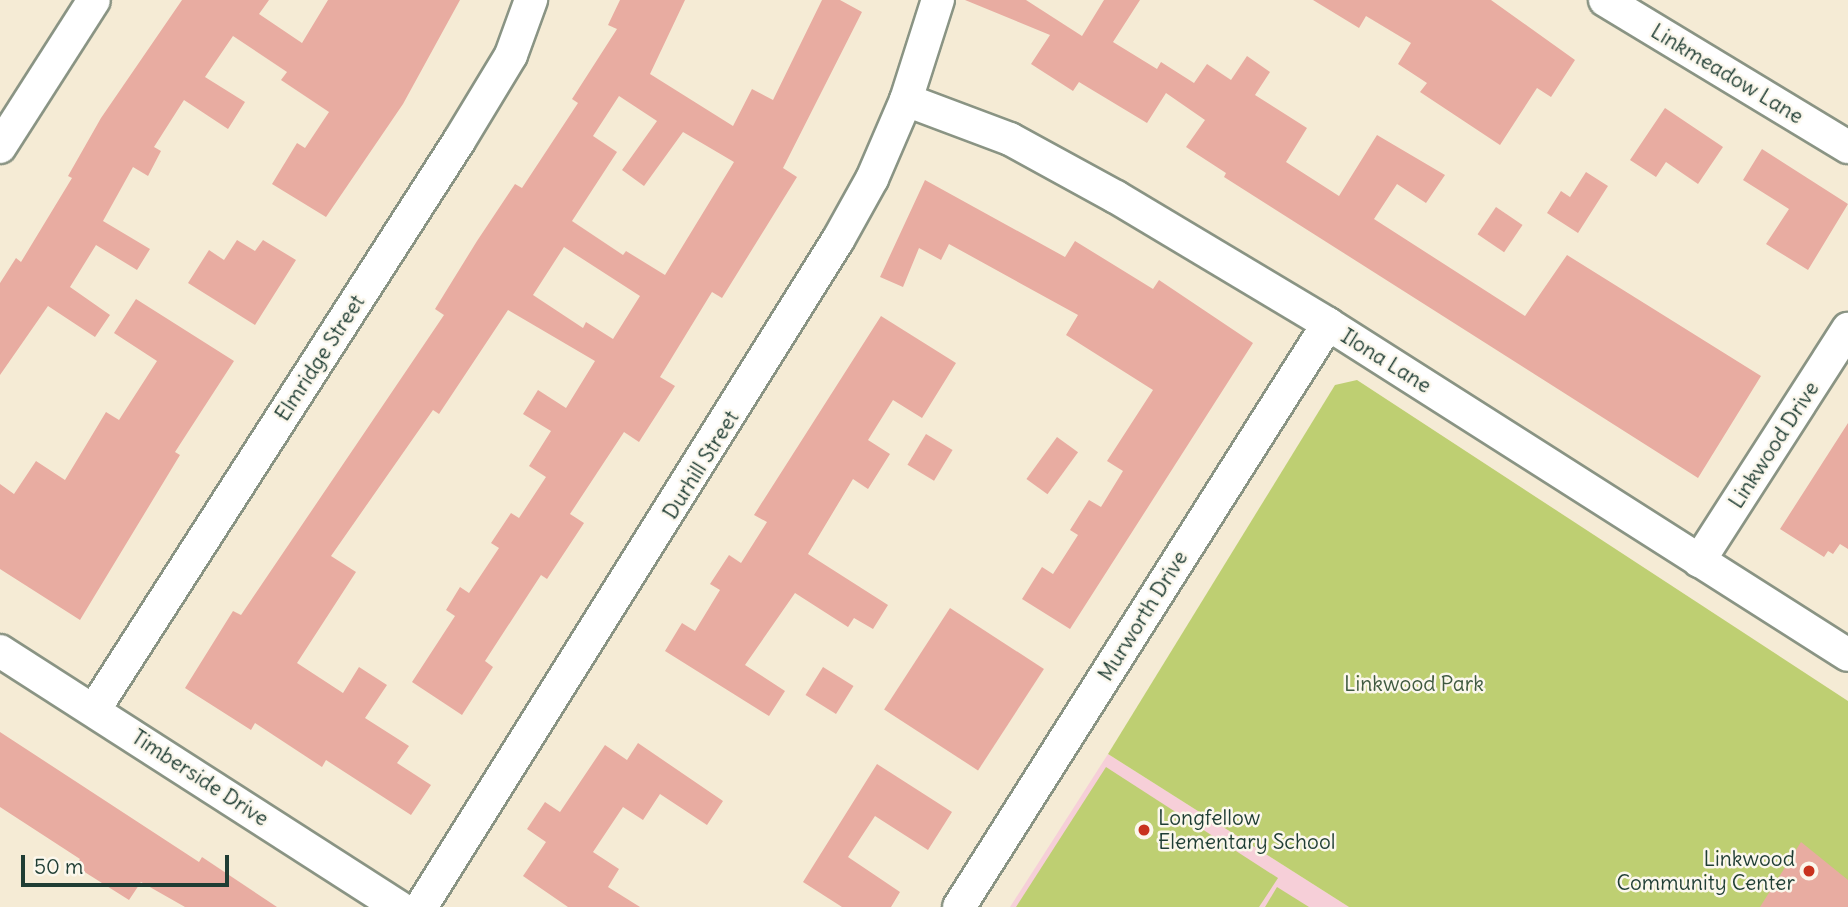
<!DOCTYPE html>
<style>
body{margin:0}
#map{position:relative;width:1848px;height:907px;overflow:hidden;background:#f5ebd5;font-family:Delius,sans-serif}
div>[style]{position:absolute}
[style*='--x']{left:calc(var(--x)*1px);top:calc(var(--y)*1px);width:calc(var(--w)*1px);rotate:calc(var(--a)*1deg)}
.built>*{inset:0;background:#f6cfd8}
.green>*{inset:0;background:#becf72}
.building>*{inset:0;background:#e8aca1;transform-origin:0 0}
.roads{filter:drop-shadow(2px 0 #8a9484) drop-shadow(-2px 0 #8a9484) drop-shadow(0 2px #8a9484) drop-shadow(0 -2px #8a9484)}
.minor>*{height:32px;margin:-16px;padding:0 16px;transform-origin:16px;border-radius:16px;background:#fff}
.dots>*{width:19px;height:19px;translate:-50% -50%;box-sizing:border-box;border:4px solid #fbf7ec;border-radius:50%}
span{translate:-50% -50%;white-space:nowrap;text-align:center;line-height:1.15;-webkit-text-stroke:5px #fbf7ec;paint-order:stroke}
.street-label{font-size:21px;color:#1f3d34}
.park-label{font-size:21px;color:#3f5a40}
.poi-label{font-size:21px;color:#1f3d34}
.left{translate:0 -50%;text-align:left}
.right{translate:-100% -50%;text-align:right}
.scale{position:absolute;left:21px;top:855px;width:208px;height:32px;box-sizing:border-box;border:4px solid #1f3d34;border-top:0;padding-left:9px;font-size:21px;line-height:24px;white-space:nowrap;color:#1f3d34;-webkit-text-stroke:5px #fbf7ec;paint-order:stroke}
</style>
<div id="map">
<div class="built">
<i style="clip-path:polygon(1108px 754px,1349px 907px,1010px 907px)"></i>
</div>
<div class="green">
<i style="clip-path:polygon(1357px 380px,1848px 701px,1848px 907px,1349px 907px,1108px 754px,1335px 385px)"></i>
<i style="clip-path:polygon(1106px 767px,1278px 878px,1259px 907px,1016px 907px)"></i>
<i style="clip-path:polygon(1277px 887px,1309px 907px,1265px 907px)"></i>
</div>
<div class="building">
<i style="clip-path:polygon(182px 0,269px 0,259px 14px,302px 43px,328px 0,460px 0,403px 104px,326px 217px,272px 184px,297px 143px,305px 148px,329px 112px,281px 80px,287px 72px,233px 36px,205px 77px,245px 102px,228px 129px,184px 100px,154px 147px,161px 151px,148px 176px,133px 167px,103px 221px,150px 249px,137px 270px,96px 245px,70px 287px,110px 315px,95px 337px,48px 306px,0 375px,0 283px,16px 258px,21px 262px,72px 178px,68px 176px,101px 118px)"></i>
<i style="clip-path:polygon(evenodd,620px 0,685px 0,650px 74px,733px 126px,752px 89px,773px 100px,822px 0,840px 0,862px 12px,783px 168px,797px 177px,722px 298px,712px 292px,660px 377px,675px 386px,639px 442px,624px 432px,570px 514px,584px 523px,547px 579px,541px 575px,485px 661px,493px 667px,462px 715px,412px 682px,455px 616px,446px 610px,460px 587px,469px 593px,499px 548px,491px 543px,511px 513px,519px 518px,546px 477px,529px 466px,551px 431px,523px 414px,538px 390px,566px 408px,595px 361px,508px 310px,439px 414px,433px 410px,331px 556px,356px 572px,297px 663px,343px 693px,359px 667px,387px 685px,365px 718px,409px 746px,397px 763px,431px 785px,411px 815px,326px 760px,322px 767px,255px 723px,251px 730px,185px 688px,233px 611px,241px 615px,444px 315px,435px 309px,477px 241px,515px 184px,522px 188px,578px 103px,572px 99px,617px 29px,608px 25px,620px 0,619px 96px,657px 121px,622px 170px,644px 186px,683px 132px,734px 162px,665px 275px,626px 251px,623px 255px,572px 221px,617px 152px,593px 136px,619px 96px,620px 0,564px 247px,640px 296px,613px 339px,586px 322px,583px 328px,533px 295px,564px 247px)"></i>
<i style="clip-path:polygon(965px 0,1026px 0,1082px 36px,1104px 0,1140px 0,1113px 42px,1157px 69px,1161px 62px,1194px 83px,1207px 64px,1231px 80px,1247px 56px,1270px 72px,1255px 95px,1307px 128px,1286px 162px,1339px 196px,1377px 135px,1445px 175px,1426px 203px,1397px 184px,1374px 219px,1525px 316px,1567px 255px,1761px 376px,1698px 478px,1224px 177px,1226px 173px,1186px 147px,1205px 120px,1166px 93px,1147px 123px,1079px 82px,1073px 91px,1031px 64px,1050px 35px)"></i>
<i style="clip-path:polygon(1313px 0,1491px 0,1575px 60px,1551px 97px,1537px 88px,1500px 145px,1420px 92px,1427px 83px,1398px 64px,1411px 43px,1366px 16px,1359px 28px)"></i>
<i style="clip-path:polygon(1665px 108px,1723px 147px,1698px 184px,1666px 162px,1656px 177px,1630px 160px)"></i>
<i style="clip-path:polygon(1762px 149px,1848px 204px,1808px 270px,1766px 244px,1789px 209px,1743px 180px)"></i>
<i style="clip-path:polygon(1586px 172px,1608px 186px,1578px 233px,1547px 213px,1561px 191px,1570px 197px)"></i>
<i style="clip-path:polygon(925px 180px,1065px 257px,1075px 241px,1153px 289px,1159px 280px,1253px 343px,1070px 629px,1022px 599px,1042px 567px,1053px 574px,1078px 535px,1070px 530px,1089px 500px,1101px 507px,1123px 471px,1107px 461px,1153px 390px,1066px 335px,1078px 315px,949px 244px,941px 260px,919px 248px,903px 287px,880px 277px)"></i>
<i style="left:1496px;top:207px;width:32px;height:33px;rotate:34deg"></i>
<i style="clip-path:polygon(237px 240px,255px 251px,263px 240px,296px 260px,255px 325px,188px 283px,209px 250px,224px 260px)"></i>
<i style="clip-path:polygon(136px 299px,234px 361px,175px 452px,180px 455px,80px 620px,0 569px,0 484px,14px 494px,36px 461px,65px 480px,106px 412px,119px 420px,157px 361px,114px 333px)"></i>
<i style="clip-path:polygon(881px 316px,956px 363px,922px 418px,893px 400px,868px 440px,890px 454px,868px 489px,853px 479px,808px 554px,888px 605px,873px 629px,854px 618px,848px 627px,795px 593px,745px 665px,785px 691px,769px 716px,665px 651px,682px 623px,695px 631px,720px 590px,710px 584px,729px 555px,741px 563px,767px 522px,754px 515px)"></i>
<i style="clip-path:polygon(1848px 423px,1848px 549px,1840px 544px,1833px 554px,1828px 551px,1824px 557px,1780px 529px)"></i>
<i style="left:926px;top:434px;width:31px;height:36px;rotate:31deg"></i>
<i style="left:1057px;top:437px;width:26px;height:52px;rotate:36deg"></i>
<i style="left:950px;top:608px;width:112px;height:121px;rotate:33deg"></i>
<i style="left:823px;top:667px;width:36px;height:33px;rotate:32deg"></i>
<i style="clip-path:polygon(0 732px,199px 862px,202px 857px,277px 907px,185px 907px,141px 882px,129px 900px,75px 866px,80px 859px,0 807px)"></i>
<i style="clip-path:polygon(638px 743px,723px 801px,707px 825px,660px 794px,643px 820px,623px 807px,593px 852px,619px 869px,608px 887px,640px 907px,568px 907px,523px 876px,546px 842px,527px 829px,545px 802px,560px 812px,605px 745px,627px 760px)"></i>
<i style="clip-path:polygon(877px 764px,952px 812px,928px 850px,875px 816px,848px 857px,900px 892px,891px 907px,842px 907px,803px 882px)"></i>
<i style="clip-path:polygon(1801px 842px,1848px 880px,1848px 907px,1760px 907px)"></i>
</div>
<div class="roads">
<div class="minor">
<i style="--x:1605;--y:0;--w:284;--a:31.2"></i>
<i style="--x:906;--y:100;--w:111;--a:20.6"></i>
<i style="--x:1010;--y:139;--w:121;--a:28.7"></i>
<i style="--x:1116;--y:197;--w:247;--a:30.9"></i>
<i style="--x:1328;--y:324;--w:616;--a:32.48"></i>
<i style="--x:0;--y:147;--w:174;--a:-57.4"></i>
<i style="--x:1699;--y:561;--w:276;--a:-57.3"></i>
<i style="--x:0;--y:651;--w:474;--a:32.7"></i>
<i style="--x:94;--y:710;--w:676;--a:-57.32"></i>
<i style="--x:459;--y:141;--w:100;--a:-58.8"></i>
<i style="--x:511;--y:55;--w:59;--a:-70"></i>
<i style="--x:421;--y:907;--w:787;--a:-57.99"></i>
<i style="--x:838;--y:240;--w:70;--a:-60.9"></i>
<i style="--x:872;--y:179;--w:86;--a:-66.7"></i>
<i style="--x:906;--y:100;--w:105;--a:-72.3"></i>
<i style="--x:959;--y:907;--w:690;--a:-57.67"></i>
</div>
</div>
<div class="dots">
<i style="left:1144px;top:830px;background:#c8321e"></i>
<i style="left:1809px;top:871px;background:#c8321e"></i>
</div>
<div class="street-label">
<span style="left:1727px;top:74px;rotate:31deg">Linkmeadow Lane</span>
<span style="left:320px;top:358px;rotate:-57deg">Elmridge Street</span>
<span style="left:1386px;top:361px;rotate:32deg">Ilona Lane</span>
<span style="left:1774px;top:445px;rotate:-57deg">Linkwood Drive</span>
<span style="left:701px;top:465px;rotate:-58deg">Durhill Street</span>
<span style="left:1143px;top:616px;rotate:-58deg">Murworth Drive</span>
<span style="left:200px;top:778px;rotate:33deg">Timberside Drive</span>
</div>
<div class="park-label">
<span style="left:1414px;top:684px">Linkwood Park</span>
</div>
<div class="poi-label">
<span class="left" style="left:1158px;top:830px">Longfellow<br>Elementary School</span>
<span class="right" style="left:1795px;top:871px">Linkwood<br>Community Center</span>
</div>
<div class="scale">50 m</div>
</div>
